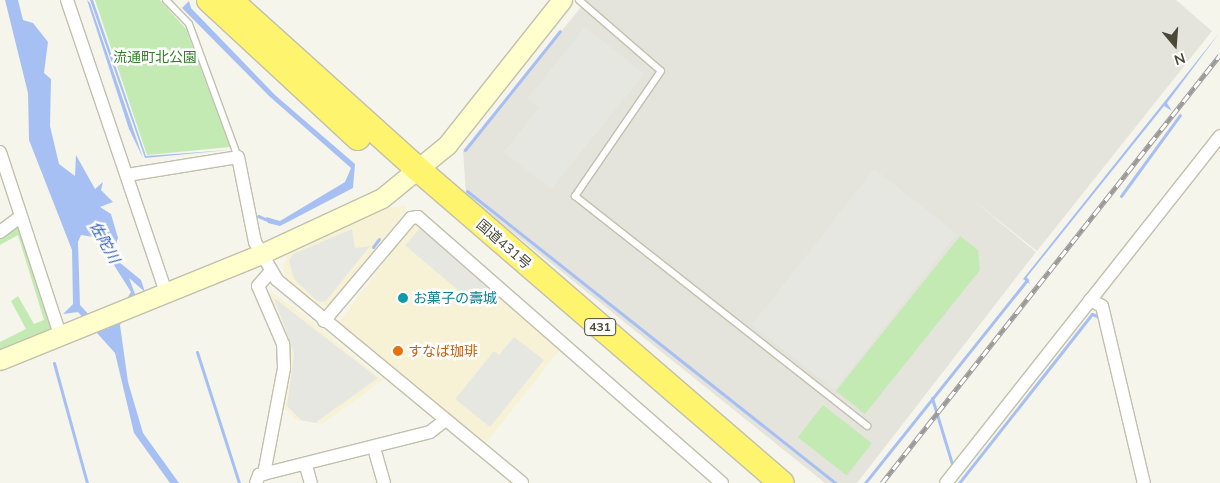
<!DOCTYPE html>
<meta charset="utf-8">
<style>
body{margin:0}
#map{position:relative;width:1220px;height:483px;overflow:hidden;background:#f6f5eb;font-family:Mulish,"Noto Sans JP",sans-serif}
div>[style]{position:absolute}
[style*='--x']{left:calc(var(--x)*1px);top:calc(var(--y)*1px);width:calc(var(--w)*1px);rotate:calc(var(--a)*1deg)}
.commercial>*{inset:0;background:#f7f2d6}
.industrial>*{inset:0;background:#e5e4dc}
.green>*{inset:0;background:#c3eab3;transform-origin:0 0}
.parking>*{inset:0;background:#e7e7e2;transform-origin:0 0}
.water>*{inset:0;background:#a7c0f3}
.stream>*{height:3px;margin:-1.5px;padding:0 1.5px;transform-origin:1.5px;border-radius:1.5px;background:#a7c0f3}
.roads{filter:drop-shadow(1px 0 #c2c0ad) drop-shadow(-1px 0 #c2c0ad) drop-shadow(0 1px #c2c0ad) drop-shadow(0 -1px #c2c0ad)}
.lane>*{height:6px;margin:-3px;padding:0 3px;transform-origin:3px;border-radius:3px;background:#fff}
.street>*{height:12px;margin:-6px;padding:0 6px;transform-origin:6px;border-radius:6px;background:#fff}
.secondary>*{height:19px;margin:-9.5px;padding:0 9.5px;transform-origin:9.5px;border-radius:9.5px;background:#feffcc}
.highway>*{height:24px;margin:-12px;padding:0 12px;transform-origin:12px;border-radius:12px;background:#fff46d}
.rail>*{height:5px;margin-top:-2.5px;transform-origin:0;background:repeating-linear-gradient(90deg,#fff 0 9px,#999 0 18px);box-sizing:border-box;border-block:1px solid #999}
.dots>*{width:14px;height:14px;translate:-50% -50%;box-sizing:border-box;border:2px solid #fff;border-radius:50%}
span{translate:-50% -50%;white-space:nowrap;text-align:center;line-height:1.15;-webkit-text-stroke:5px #fff;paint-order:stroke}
.shield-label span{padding:1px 4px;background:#fff;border:1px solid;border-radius:4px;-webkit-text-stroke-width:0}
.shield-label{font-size:12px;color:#4a4838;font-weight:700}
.park-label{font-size:14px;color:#337f29}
.street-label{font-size:14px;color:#4a4838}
.culture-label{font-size:14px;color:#0d838f}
.left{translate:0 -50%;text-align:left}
.food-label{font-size:14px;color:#c56008}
.water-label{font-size:15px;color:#2d5aba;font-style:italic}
.north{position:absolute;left:1150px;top:20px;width:50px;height:50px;-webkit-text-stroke:4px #fff;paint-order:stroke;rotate:162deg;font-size:14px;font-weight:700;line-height:20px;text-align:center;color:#4a4838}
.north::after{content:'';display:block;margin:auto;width:18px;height:22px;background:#4a4838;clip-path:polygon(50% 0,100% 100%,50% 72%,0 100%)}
</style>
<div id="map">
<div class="commercial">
<i style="clip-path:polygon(405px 206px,407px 209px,330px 306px,314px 307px,286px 279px,283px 265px,289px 253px,389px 208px)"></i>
<i style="clip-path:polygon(419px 223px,562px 347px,486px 443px,338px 323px,413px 224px)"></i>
<i style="clip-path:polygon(273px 293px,300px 312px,383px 380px,322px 424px,296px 420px,283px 407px,291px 369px,290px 344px,269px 294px)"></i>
</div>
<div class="industrial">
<i style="clip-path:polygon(587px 0,1176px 0,1212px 31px,1037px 251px,973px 200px,1036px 252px,857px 483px,825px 483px,466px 195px,463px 150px)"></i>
</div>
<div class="green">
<i style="clip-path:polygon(95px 0,160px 0,186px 29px,230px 147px,147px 155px)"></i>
<i style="clip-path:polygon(11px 225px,19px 226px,53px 331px,0 352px,0 342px,26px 329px,11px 301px,18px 296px,34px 324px,44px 320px,18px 235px,0 245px,0 233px)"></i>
<i style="clip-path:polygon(960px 236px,978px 250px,980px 270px,865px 414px,836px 391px)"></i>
<i style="left:823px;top:405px;width:62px;height:41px;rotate:38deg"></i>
</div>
<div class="parking">
<i style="clip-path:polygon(585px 27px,644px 74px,551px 189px,504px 152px,539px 108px,528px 98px)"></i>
<i style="left:874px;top:169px;width:105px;height:198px;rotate:38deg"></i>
<i style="left:420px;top:228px;width:92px;height:23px;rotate:40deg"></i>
<i style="clip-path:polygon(352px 229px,355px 248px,370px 246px,325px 302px,317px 301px,294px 279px,289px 261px,293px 254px)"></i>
<i style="clip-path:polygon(274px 298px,378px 378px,315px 423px,301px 420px,287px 406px,294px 354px)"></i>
<i style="clip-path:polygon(514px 337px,544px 360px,490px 427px,455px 399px,494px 351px,499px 355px)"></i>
</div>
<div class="water">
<i style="clip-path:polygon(evenodd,5px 0,18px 0,23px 20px,33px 23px,48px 42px,44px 73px,51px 79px,50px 126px,59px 164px,75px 176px,76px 155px,95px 189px,103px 182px,101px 190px,113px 202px,100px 207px,111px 214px,118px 238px,114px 250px,119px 262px,141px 280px,145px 292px,129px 278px,135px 294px,120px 325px,128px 382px,143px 433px,179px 483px,170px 483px,134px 433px,115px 353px,78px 312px,63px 314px,73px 304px,72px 250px,29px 140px,28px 93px,5px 0,81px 235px,94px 237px,100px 243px,131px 292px,108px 329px,101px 328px,80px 305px,78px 242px,81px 235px)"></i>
<i style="clip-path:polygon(87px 0,90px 3px,143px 158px,129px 129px)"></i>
<i style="clip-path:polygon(90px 0,93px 0,146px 156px,229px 150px,145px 158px)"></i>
<i style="clip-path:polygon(189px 1px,191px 8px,275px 95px,355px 164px,353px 188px,280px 226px,268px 223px,266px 217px,280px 221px,345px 182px,351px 168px,269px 96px,182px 8px)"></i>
<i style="clip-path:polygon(1220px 32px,1167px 103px,1172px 111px,1164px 106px,1027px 277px,1030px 284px,1023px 279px)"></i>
</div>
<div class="stream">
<i style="--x:465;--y:150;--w:152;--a:-51.4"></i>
<i style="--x:467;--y:191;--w:470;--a:38.4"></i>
<i style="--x:1121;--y:196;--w:100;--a:-53.9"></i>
<i style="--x:258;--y:216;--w:13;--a:23"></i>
<i style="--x:373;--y:247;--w:10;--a:-53"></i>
<i style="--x:197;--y:352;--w:138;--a:72.2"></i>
<i style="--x:54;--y:363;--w:124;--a:74.6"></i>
<i style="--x:932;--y:398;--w:72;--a:73.1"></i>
<i style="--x:865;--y:483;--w:260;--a:-51.4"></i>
<i style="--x:959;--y:483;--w:215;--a:-51.8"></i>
<i style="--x:1092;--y:314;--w:9;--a:21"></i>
</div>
<div class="roads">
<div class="lane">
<i style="--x:166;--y:0;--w:33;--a:46"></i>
<i style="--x:189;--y:24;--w:142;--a:69.8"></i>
<i style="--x:579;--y:0;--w:108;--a:40.9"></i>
<i style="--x:661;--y:71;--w:152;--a:124.5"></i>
<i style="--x:575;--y:196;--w:372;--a:38.2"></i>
</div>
<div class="street">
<i style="--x:67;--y:0;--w:309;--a:71.3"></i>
<i style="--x:0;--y:152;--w:193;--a:71.8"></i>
<i style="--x:127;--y:175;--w:112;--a:-9.2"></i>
<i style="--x:238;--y:157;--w:87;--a:78.7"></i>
<i style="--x:255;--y:242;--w:44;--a:59.9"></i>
<i style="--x:277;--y:280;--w:318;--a:39.6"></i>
<i style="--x:0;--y:232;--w:25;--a:-37"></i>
<i style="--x:1090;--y:300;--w:13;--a:27"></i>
<i style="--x:1102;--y:306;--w:182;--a:76.7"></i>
<i style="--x:324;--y:321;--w:135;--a:-49.8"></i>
<i style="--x:411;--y:218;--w:7;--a:-8"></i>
<i style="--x:418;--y:217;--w:404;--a:41.2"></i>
<i style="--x:374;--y:448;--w:36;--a:74"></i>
<i style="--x:306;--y:466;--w:18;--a:74"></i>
<i style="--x:264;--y:474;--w:108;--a:-79.3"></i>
<i style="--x:284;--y:368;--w:24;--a:-92"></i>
<i style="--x:283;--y:344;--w:63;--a:-113.3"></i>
<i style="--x:258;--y:286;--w:20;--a:-49"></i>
<i style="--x:256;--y:483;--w:9;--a:-69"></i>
<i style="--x:259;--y:475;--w:176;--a:-14.1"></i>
<i style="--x:430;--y:432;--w:18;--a:-38"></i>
<i style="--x:946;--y:483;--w:442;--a:-51.7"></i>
</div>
<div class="secondary">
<i style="--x:0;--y:360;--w:282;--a:-22.1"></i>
<i style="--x:261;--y:254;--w:133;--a:-24.8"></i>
<i style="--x:382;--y:198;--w:84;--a:-39.2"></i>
<i style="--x:447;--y:145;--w:185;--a:-51.6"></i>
</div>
<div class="highway">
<i style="--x:209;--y:0;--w:203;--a:42.8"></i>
<i style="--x:230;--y:0;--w:254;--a:42"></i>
<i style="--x:419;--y:170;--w:479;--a:40.8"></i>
</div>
</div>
<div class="rail">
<i style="--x:882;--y:483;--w:545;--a:-51.7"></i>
</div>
<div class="dots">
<i style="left:403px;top:298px;background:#0f9aa8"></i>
<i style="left:398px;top:351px;background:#e8710a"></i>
</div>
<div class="shield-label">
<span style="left:600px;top:327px">431</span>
</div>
<div class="park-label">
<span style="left:155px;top:57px">流通町北公園</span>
</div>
<div class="street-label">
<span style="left:504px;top:244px;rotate:41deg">国道431号</span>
</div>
<div class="culture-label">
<span class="left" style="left:413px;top:298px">お菓子の壽城</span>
</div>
<div class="food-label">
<span class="left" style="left:408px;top:351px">すなば珈琲</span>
</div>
<div class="water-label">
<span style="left:105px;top:242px;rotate:61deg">佐陀川</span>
</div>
<div class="north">N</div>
</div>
